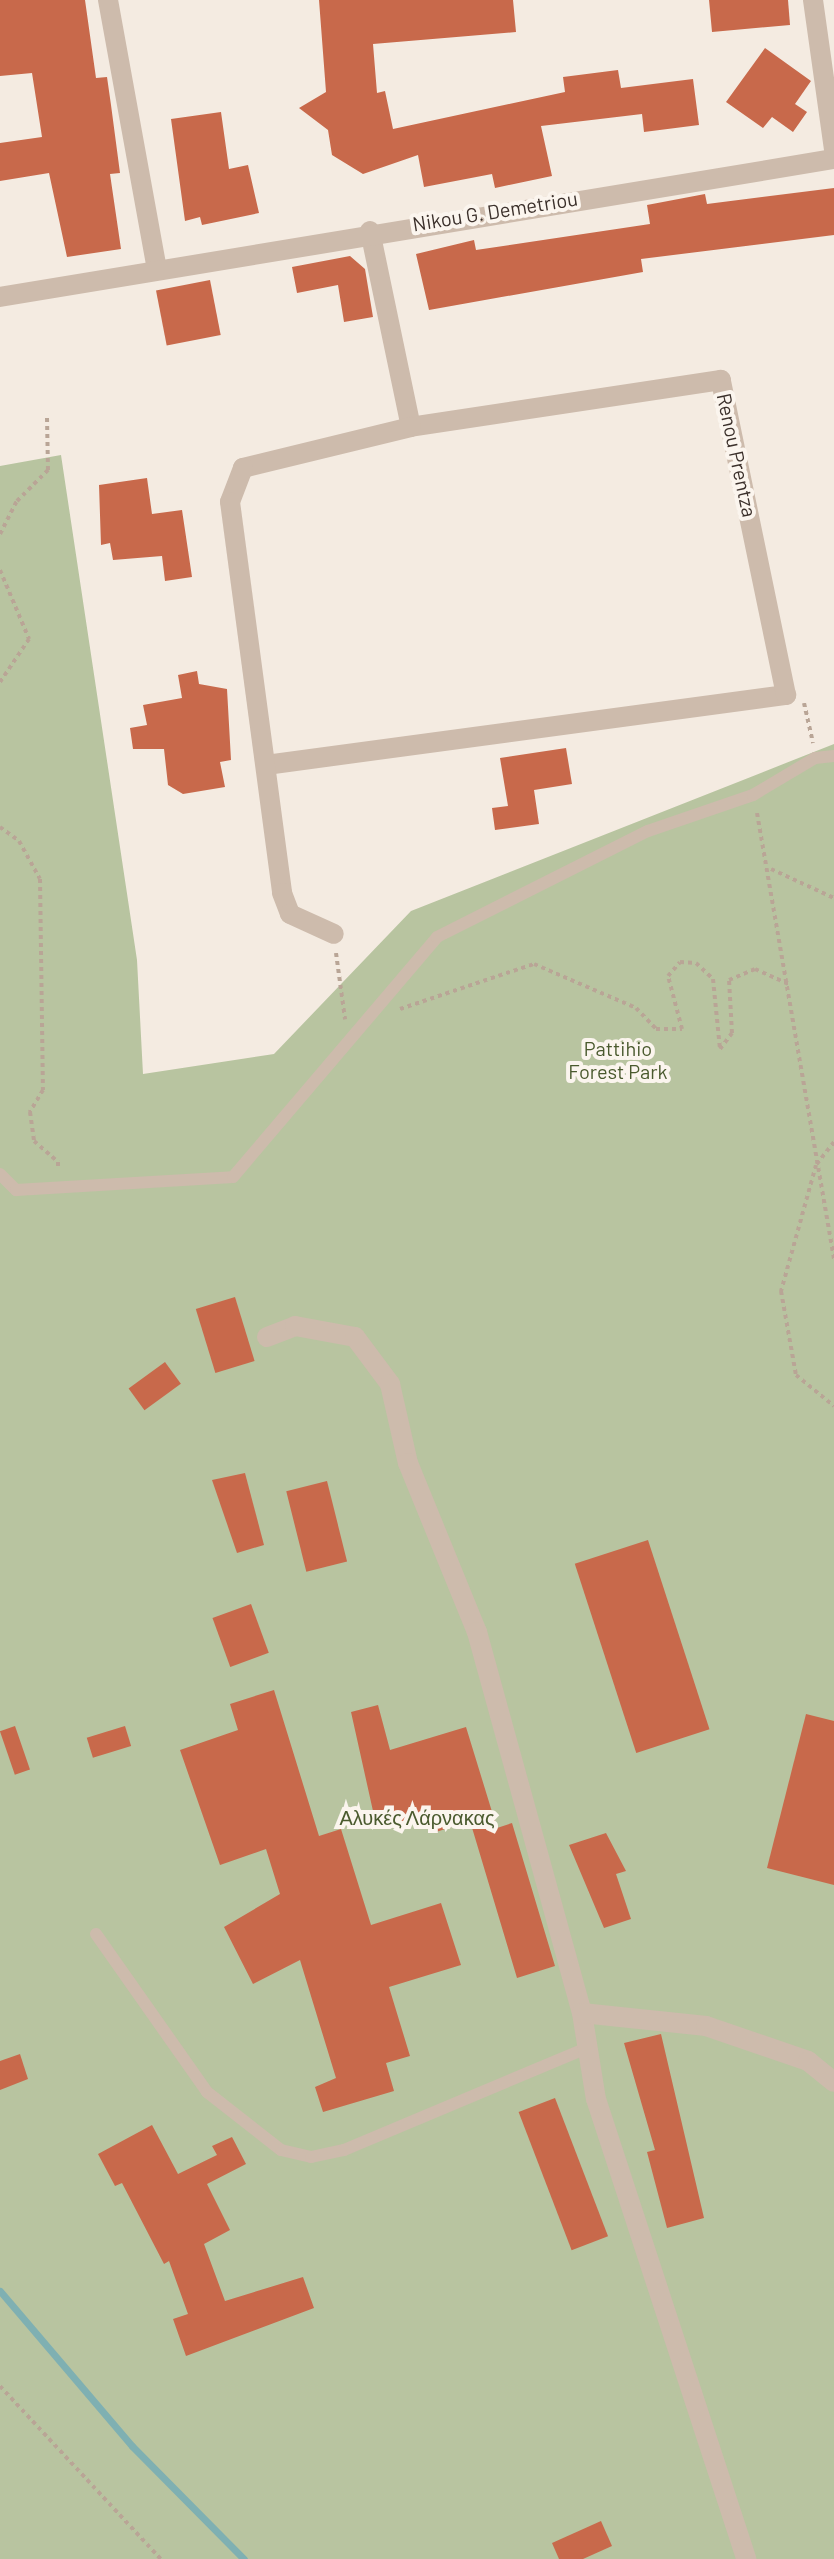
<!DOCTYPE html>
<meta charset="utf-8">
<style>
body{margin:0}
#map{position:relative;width:834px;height:2559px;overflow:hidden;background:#f4ebe1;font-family:Barlow,sans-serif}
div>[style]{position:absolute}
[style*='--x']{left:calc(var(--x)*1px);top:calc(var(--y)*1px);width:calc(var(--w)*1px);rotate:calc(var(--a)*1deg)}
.green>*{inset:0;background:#b8c4a0}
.stream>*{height:7px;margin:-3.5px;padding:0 3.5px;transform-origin:3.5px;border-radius:3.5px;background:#7fb0b2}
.building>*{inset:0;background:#c8694b;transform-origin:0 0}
.path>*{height:4px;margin-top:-2px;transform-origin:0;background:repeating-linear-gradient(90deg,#b9a596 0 4px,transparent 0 8px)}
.lane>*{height:12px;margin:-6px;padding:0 6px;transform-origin:6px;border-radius:6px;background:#cdbbac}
.street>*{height:20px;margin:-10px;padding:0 10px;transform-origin:10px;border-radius:10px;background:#cdbbac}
span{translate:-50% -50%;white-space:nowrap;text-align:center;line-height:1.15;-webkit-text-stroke:8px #fbf5ee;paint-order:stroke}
.street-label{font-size:20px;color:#3b302b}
.park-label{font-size:20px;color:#4a5a2e}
</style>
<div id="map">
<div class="green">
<i style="clip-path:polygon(61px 455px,137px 960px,143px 1074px,274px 1054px,411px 911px,834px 744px,834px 2559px,0 2559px,0 466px)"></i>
</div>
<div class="stream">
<i style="--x:0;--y:2291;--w:204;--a:49.6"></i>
<i style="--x:132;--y:2446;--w:159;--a:45.3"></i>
</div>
<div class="building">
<i style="clip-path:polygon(0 0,85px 0,96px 78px,107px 77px,111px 105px,120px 173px,110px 174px,121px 249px,67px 257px,49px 173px,0 181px,0 143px,42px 137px,32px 73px,0 76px)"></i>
<i style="clip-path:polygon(319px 0,513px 0,516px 32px,373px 44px,377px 93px,385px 91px,393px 129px,565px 92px,563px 77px,618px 70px,621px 88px,693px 79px,699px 125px,644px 132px,642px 114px,541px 126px,552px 176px,495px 188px,492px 174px,424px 187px,418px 155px,363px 174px,332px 155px,328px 130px,299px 108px,326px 92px)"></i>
<i style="clip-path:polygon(709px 0,788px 0,790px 25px,712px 32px)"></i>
<i style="clip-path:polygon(765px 48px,811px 81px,795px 104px,807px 112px,793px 132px,772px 117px,763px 128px,726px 102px)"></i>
<i style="clip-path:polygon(221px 112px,229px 169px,248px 165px,259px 213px,202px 225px,200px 217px,185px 221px,171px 119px)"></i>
<i style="clip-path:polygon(834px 188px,834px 235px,641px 259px,643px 272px,429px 310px,416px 254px,474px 240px,476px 250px,650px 224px,647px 205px,705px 194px,707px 204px)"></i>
<i style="clip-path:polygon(350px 256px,365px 269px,373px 317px,344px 322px,338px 285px,297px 293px,292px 267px)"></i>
<i style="left:210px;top:280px;width:56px;height:55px;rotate:79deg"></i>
<i style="clip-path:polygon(147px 478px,152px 514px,182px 510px,192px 577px,165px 581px,162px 556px,113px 560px,110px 543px,101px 545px,99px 485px)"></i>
<i style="clip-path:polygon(197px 671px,199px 684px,227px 689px,231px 760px,220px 762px,225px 787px,183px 794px,168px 785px,164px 749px,133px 749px,130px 728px,147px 725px,143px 705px,182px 698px,178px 675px)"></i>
<i style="clip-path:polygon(566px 748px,572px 784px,534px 790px,539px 824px,495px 830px,492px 808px,508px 806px,500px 758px)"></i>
<i style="left:235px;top:1297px;width:67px;height:41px;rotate:73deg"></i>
<i style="left:165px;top:1362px;width:27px;height:45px;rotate:54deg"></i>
<i style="clip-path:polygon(245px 1473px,264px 1545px,237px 1553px,212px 1480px)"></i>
<i style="left:327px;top:1481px;width:83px;height:42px;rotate:76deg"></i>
<i style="left:648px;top:1540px;width:199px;height:77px;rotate:72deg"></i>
<i style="left:251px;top:1604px;width:52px;height:41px;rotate:70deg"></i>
<i style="clip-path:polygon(274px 1690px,319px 1836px,341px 1829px,371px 1925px,441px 1903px,461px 1965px,389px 1987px,410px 2056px,386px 2063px,394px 2091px,323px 2112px,315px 2087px,336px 2078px,300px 1960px,253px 1984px,224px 1927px,280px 1894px,266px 1849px,220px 1865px,180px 1750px,238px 1730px,230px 1704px)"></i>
<i style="clip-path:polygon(378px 1705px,390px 1750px,466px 1727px,497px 1828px,512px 1823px,555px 1966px,517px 1978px,470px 1821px,436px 1832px,430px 1813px,377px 1829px,351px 1712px)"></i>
<i style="clip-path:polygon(806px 1714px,834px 1721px,834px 1885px,767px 1868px)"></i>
<i style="left:15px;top:1726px;width:46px;height:16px;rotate:71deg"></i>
<i style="left:125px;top:1726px;width:21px;height:40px;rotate:73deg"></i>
<i style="clip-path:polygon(606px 1833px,626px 1871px,616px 1874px,631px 1919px,604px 1928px,569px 1845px)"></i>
<i style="clip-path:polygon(661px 2034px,704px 2218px,667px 2228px,647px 2152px,655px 2150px,624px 2043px)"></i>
<i style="clip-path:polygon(20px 2054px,28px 2079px,0 2090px,0 2061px)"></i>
<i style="left:555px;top:2098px;width:148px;height:39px;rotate:69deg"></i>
<i style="clip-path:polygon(152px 2125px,178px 2174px,217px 2155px,212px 2146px,232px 2137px,246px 2164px,207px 2184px,230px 2230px,204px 2244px,225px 2301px,303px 2277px,314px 2308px,186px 2356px,173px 2319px,188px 2314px,169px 2261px,164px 2264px,122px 2183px,115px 2186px,98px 2154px)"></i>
<i style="clip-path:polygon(601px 2521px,612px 2546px,583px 2559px,559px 2559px,552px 2543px)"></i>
</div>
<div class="path">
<i style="--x:0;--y:534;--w:37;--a:-63"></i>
<i style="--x:17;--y:501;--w:44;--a:-45"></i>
<i style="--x:48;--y:470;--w:54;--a:-91.1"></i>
<i style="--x:0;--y:570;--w:75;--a:67.2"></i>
<i style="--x:29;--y:639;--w:52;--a:124"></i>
<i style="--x:804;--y:703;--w:41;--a:77.3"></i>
<i style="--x:757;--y:813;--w:455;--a:80.2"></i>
<i style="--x:0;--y:827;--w:24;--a:36"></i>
<i style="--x:19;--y:841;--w:43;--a:61.1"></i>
<i style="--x:40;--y:879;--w:211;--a:89.2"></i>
<i style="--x:43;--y:1090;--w:26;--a:121"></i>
<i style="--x:30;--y:1112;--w:29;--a:82"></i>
<i style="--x:34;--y:1141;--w:32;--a:41"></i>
<i style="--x:58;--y:1162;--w:8;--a:90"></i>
<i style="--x:771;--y:869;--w:69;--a:24.7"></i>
<i style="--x:336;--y:953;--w:67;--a:82.2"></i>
<i style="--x:400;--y:1009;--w:141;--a:-18.6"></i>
<i style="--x:534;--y:964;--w:111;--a:23.3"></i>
<i style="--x:636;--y:1008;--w:29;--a:46"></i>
<i style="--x:656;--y:1029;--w:26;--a:0"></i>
<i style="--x:682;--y:1029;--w:55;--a:-104.8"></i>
<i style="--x:668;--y:976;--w:18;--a:-49"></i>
<i style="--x:680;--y:962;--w:16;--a:4"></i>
<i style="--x:696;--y:963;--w:23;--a:43"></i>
<i style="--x:713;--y:979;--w:70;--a:84.3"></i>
<i style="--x:720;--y:1049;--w:20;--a:-53"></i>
<i style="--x:732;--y:1033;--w:53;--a:-93.2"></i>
<i style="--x:729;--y:980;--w:28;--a:-23"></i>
<i style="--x:755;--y:969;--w:37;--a:24"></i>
<i style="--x:834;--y:1142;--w:29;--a:128"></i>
<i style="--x:816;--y:1165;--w:131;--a:105.5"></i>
<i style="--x:781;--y:1291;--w:85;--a:79.9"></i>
<i style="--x:796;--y:1375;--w:49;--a:39.2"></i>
<i style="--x:0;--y:2386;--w:236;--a:47.1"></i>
</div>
<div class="lane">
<i style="--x:0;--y:1174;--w:23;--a:45"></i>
<i style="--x:16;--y:1190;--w:217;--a:-3.4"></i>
<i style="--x:233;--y:1177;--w:315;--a:-49.6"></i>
<i style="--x:437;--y:937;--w:236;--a:-26.7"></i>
<i style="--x:648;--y:831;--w:111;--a:-18.9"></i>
<i style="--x:753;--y:795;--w:72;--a:-30.8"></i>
<i style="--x:815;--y:758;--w:19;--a:-6"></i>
<i style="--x:96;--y:1934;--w:193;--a:54.9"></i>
<i style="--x:207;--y:2092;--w:94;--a:38.1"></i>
<i style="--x:281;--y:2150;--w:31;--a:13"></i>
<i style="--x:311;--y:2157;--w:34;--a:-12"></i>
<i style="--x:344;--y:2150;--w:266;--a:-22.8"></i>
</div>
<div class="street">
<i style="--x:108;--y:0;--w:273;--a:79.7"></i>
<i style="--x:813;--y:0;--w:151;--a:82"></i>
<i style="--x:370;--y:231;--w:200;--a:78.2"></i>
<i style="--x:0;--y:297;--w:845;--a:-9.4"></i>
<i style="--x:266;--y:765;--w:525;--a:-7.67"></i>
<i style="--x:786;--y:695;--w:322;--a:-101.7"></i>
<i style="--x:721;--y:380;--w:314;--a:171.4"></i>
<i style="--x:411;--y:427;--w:173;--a:166.3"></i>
<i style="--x:243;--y:468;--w:36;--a:111"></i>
<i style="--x:230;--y:502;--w:394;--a:82.4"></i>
<i style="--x:282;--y:893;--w:22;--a:69"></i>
<i style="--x:290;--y:914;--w:48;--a:24.4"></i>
<i style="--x:267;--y:1337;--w:30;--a:-21"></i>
<i style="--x:295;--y:1326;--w:61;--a:10.4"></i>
<i style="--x:355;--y:1337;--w:59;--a:53.3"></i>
<i style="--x:390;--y:1384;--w:81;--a:77.2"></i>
<i style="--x:408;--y:1463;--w:183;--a:67.8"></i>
<i style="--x:477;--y:1632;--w:395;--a:74.6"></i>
<i style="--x:582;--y:2013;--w:87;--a:80.8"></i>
<i style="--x:596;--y:2099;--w:484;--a:71.9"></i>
<i style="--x:582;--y:2013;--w:125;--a:6"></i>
<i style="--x:706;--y:2026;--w:108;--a:18.9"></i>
<i style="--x:808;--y:2061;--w:33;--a:39"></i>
</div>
<div class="street-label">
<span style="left:495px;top:211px;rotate:-9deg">Nikou G. Demetriou</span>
<span style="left:737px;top:455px;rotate:78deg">Renou Prentza</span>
</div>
<div class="park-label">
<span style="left:618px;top:1060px">Pattihio<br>Forest Park</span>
<span style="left:417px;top:1817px">Αλυκές Λάρνακας</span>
</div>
</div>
